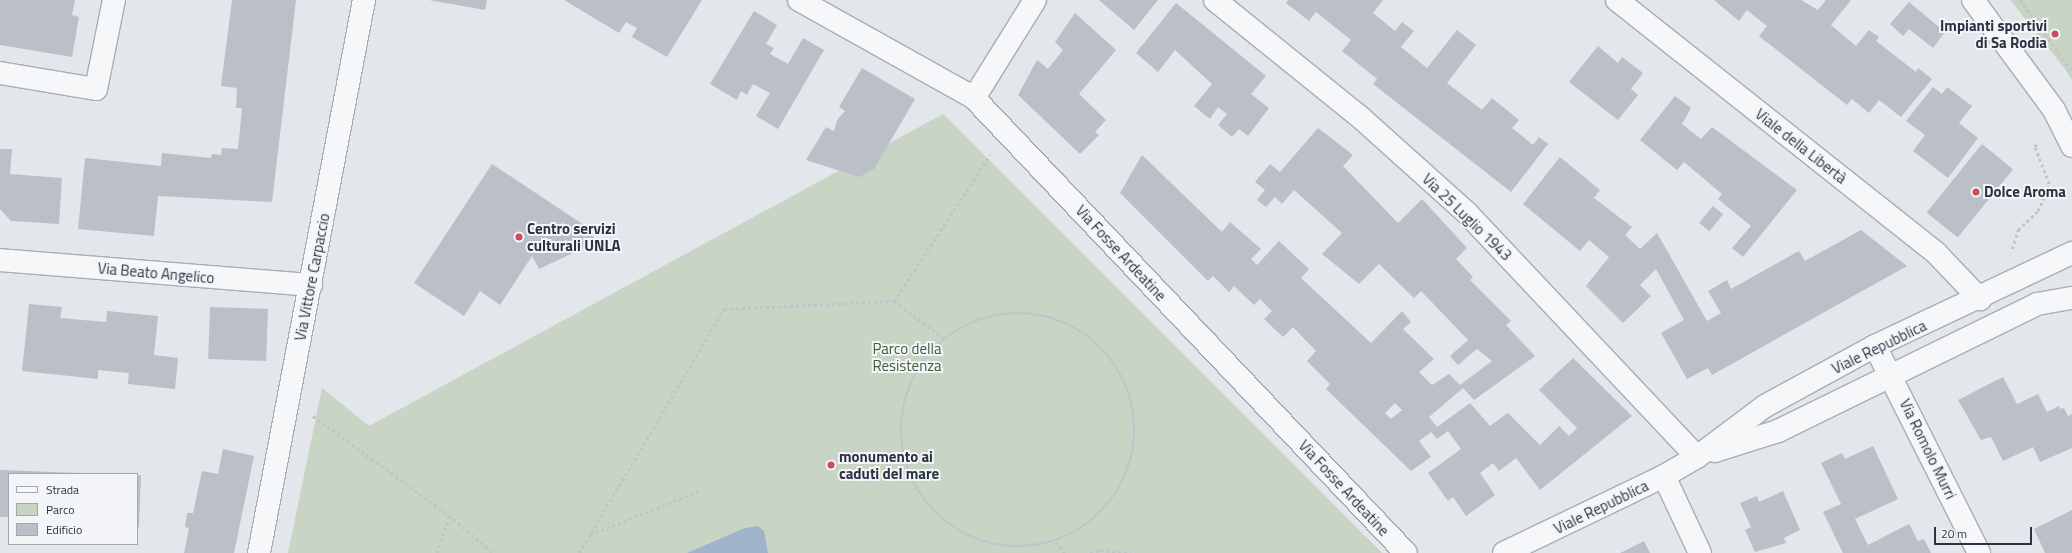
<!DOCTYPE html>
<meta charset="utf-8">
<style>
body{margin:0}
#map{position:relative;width:2072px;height:553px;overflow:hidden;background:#e3e6eb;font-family:"Titillium Web",sans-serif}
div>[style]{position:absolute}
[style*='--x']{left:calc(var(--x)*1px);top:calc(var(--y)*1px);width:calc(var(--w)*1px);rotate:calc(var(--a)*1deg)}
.green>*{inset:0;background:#c8d5c4}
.water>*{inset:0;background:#9fb3ca}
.building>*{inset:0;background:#babfc8;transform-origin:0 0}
.path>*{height:2.5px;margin-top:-1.25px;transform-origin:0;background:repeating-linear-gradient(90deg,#c1c4ca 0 3px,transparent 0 6px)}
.path>.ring{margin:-1.25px;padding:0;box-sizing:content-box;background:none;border:2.5px solid #c1c4ca;border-radius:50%}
.roads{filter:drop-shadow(1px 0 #a8adb5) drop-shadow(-1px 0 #a8adb5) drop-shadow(0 1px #a8adb5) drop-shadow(0 -1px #a8adb5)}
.minor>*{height:22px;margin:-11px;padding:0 11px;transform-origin:11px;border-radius:11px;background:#f6f7f9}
.dots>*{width:11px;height:11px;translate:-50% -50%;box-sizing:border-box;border:2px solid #f3f5f8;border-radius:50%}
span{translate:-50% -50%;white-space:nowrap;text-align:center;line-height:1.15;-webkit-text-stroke:4px #f3f5f8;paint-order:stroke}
.poi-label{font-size:15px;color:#2b3343;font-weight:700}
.right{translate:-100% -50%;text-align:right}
.left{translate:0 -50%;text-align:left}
.street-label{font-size:15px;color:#2b3343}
.park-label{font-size:15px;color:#3f5e39}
.legend{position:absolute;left:8px;top:473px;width:130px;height:72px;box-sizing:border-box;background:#f3f5f8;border:1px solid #a3a7b0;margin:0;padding:5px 7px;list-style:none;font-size:12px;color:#2b3343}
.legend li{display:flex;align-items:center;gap:8px;height:20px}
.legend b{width:20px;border:1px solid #a3a7b0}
.scale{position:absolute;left:1934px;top:527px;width:98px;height:18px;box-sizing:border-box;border:2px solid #2b3343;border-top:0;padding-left:5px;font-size:12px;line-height:14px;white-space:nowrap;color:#2b3343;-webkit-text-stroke:3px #f3f5f8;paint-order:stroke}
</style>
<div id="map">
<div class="green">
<i style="clip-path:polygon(2010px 0,2072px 0,2072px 80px,2065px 69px)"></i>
<i style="clip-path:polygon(943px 114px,1382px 553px,288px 553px,322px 388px,369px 426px)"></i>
</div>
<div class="water">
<i style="clip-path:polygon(758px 526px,764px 531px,768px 553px,687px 553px,745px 528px)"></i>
</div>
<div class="building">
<i style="clip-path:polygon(0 0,75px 0,72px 15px,79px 17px,72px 57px,0 45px)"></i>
<i style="clip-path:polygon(232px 0,296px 0,272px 202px,158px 196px,154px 236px,78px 229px,85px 158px,161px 166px,162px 153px,211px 158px,212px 154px,221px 155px,222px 148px,238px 149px,242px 108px,236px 108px,237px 88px,221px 86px)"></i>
<i style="clip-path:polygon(429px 0,487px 0,485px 10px)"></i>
<i style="clip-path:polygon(564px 0,702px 0,667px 57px,632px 37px,637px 28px,626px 22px,619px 33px)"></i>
<i style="clip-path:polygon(1099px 0,1158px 0,1134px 30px)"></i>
<i style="clip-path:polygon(1288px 0,1383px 0,1373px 13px,1395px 31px,1402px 22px,1414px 31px,1401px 47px,1427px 68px,1457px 30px,1476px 45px,1447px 83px,1482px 110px,1492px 98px,1519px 120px,1512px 128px,1533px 145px,1539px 137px,1548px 144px,1511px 192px,1373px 84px,1377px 79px,1342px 51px,1351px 40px,1316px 12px,1309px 21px,1286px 3px)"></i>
<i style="clip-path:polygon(1714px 0,1801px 0,1818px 10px,1826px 0,1851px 0,1831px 25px,1856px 46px,1869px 30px,1879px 37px,1876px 41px,1916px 72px,1918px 68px,1932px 79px,1901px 117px,1879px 100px,1869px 113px,1852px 99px,1847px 105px,1759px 36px,1767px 26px,1747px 10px,1739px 21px)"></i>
<i style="clip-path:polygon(1909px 2px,1945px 32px,1933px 48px,1909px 29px,1903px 36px,1890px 24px)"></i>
<i style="clip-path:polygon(1176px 3px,1266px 76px,1251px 94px,1269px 108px,1248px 136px,1239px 129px,1232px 137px,1218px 125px,1227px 114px,1218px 107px,1210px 119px,1194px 106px,1212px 84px,1175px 50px,1158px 72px,1136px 53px)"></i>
<i style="clip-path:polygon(754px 11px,777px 25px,766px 44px,774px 48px,770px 54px,788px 64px,803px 38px,824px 50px,778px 129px,756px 116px,770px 93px,753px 84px,747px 95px,741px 91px,737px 100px,710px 84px)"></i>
<i style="clip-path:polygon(1075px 13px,1116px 50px,1079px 94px,1106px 120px,1095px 132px,1099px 135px,1080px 154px,1018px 95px,1037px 60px,1048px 69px,1063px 50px,1055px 42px)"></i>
<i style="clip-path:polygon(1598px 46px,1618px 63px,1622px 57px,1643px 73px,1631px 89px,1638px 95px,1618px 120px,1569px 82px)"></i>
<i style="clip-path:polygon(862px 68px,915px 99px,874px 169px,859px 177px,806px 160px,826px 127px,834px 131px,837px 120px,845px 111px,839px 107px)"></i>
<i style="clip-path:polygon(1933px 87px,1942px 94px,1947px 87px,1972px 106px,1959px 123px,1978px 138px,1948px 178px,1913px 151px,1925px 135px,1906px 121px)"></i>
<i style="clip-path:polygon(1675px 96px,1691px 108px,1682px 124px,1701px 139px,1712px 127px,1797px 190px,1743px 257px,1732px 248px,1751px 226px,1718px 199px,1722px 194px,1684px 162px,1677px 170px,1640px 140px)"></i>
<i style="clip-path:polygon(evenodd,1318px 128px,1353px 155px,1343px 166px,1398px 223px,1422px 199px,1467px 248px,1456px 259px,1473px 277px,1470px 280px,1511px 321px,1506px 325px,1535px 356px,1474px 400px,1463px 388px,1429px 417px,1437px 427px,1470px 403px,1490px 426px,1508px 413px,1540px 445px,1559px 426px,1569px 436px,1577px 428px,1539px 390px,1573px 358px,1632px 416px,1540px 490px,1516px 458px,1499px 471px,1493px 463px,1480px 473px,1495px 495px,1466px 516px,1453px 497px,1448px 501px,1428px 473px,1461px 449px,1448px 431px,1437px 439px,1431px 432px,1419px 441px,1431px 457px,1411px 471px,1326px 389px,1330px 384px,1307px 361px,1316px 351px,1293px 327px,1283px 337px,1264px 319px,1272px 311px,1260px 299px,1254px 305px,1234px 286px,1229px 292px,1213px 276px,1208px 281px,1120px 193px,1142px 155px,1222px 232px,1230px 222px,1261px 249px,1251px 259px,1257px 265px,1279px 241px,1309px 269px,1301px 278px,1371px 343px,1402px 311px,1411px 322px,1403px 329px,1434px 359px,1419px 372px,1432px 385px,1449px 374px,1460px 385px,1492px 361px,1477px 349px,1458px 365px,1450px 356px,1468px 340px,1421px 291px,1414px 298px,1379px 264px,1359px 284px,1322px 254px,1342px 233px,1294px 190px,1282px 204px,1275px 197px,1266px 207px,1257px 200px,1265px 190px,1255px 182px,1270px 164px,1280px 172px,1318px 128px,1395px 403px,1402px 410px,1391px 419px,1385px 413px,1395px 403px)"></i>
<i style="left:1982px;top:144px;width:40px;height:88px;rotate:39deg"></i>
<i style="clip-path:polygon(0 149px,12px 149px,10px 174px,62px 178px,59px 224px,11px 221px,0 209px)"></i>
<i style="clip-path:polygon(1560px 157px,1600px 190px,1594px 198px,1632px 227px,1625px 235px,1640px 249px,1657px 233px,1707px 321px,1721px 313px,1708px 291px,1727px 280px,1731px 289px,1799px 251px,1805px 261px,1861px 230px,1907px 266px,1712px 375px,1708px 368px,1687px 379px,1661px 333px,1684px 320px,1656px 269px,1640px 285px,1651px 296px,1623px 323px,1586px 286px,1609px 257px,1589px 240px,1580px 251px,1523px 204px)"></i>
<i style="clip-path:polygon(492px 164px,593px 231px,594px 243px,539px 269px,532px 256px,500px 305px,480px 291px,464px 316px,414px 283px)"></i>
<i style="left:1713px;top:206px;width:13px;height:22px;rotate:39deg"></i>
<i style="clip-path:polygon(29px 304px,62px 307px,60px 318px,106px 322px,107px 311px,158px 316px,154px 355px,178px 358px,175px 389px,128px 384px,129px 373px,98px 370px,98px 379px,22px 371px)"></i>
<i style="left:210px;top:307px;width:58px;height:52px;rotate:2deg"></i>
<i style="clip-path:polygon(2003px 377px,2017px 404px,2038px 394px,2047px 412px,2059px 406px,2060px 409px,2064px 408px,2068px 416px,2072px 414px,2072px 448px,2040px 462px,2033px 447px,2003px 461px,1991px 437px,1981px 440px,1958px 400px)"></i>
<i style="clip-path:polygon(1873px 446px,1898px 499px,1855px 519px,1868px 545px,1909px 524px,1918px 541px,1924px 539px,1931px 553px,1843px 553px,1823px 512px,1841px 504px,1821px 463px,1842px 453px,1845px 459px)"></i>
<i style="clip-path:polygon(223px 449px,254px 456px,234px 553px,184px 553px,189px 528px,185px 527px,187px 513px,193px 513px,202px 471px,218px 474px)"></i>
<i style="clip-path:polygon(0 470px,81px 473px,81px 474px,9px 474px,9px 517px,0 517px)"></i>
<i style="clip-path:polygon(137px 475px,141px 475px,139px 527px,137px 527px)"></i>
<i style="clip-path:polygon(1783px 491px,1800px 530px,1784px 538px,1786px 543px,1755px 552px,1745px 530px,1751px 527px,1740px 503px,1757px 496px,1759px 502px)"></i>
<i style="clip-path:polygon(2072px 510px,2072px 553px,2045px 553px,2034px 529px)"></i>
<i style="clip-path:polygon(1644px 541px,1650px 553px,1620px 553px)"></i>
</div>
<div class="path">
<i style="--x:2020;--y:0;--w:88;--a:53.8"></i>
<i style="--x:2012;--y:249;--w:20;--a:-72"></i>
<i style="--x:2018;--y:230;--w:28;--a:-44"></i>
<i style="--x:2038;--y:211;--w:29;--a:-68"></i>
<i style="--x:2049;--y:184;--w:40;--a:-111"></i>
<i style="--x:2035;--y:147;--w:6;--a:-72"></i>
<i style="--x:894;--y:301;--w:64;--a:36.7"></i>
<i class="ring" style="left:901px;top:313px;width:231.5px;height:231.5px"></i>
<i style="--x:313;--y:416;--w:168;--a:36.1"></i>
<i style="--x:449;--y:515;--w:58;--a:40.8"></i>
<i style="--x:590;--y:535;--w:118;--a:-22"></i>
<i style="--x:1056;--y:542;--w:14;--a:51"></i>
<i style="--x:437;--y:553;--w:40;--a:-72"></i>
<i style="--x:579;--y:553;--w:284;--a:-59.3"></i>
<i style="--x:724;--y:309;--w:170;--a:-2.7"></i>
<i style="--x:894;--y:301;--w:175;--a:-56.7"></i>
<i style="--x:1090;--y:553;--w:10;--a:-17"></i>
<i style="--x:1100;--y:550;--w:31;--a:6"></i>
</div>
<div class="roads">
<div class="minor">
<i style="--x:799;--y:0;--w:201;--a:29.2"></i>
<i style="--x:974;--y:98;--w:627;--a:46.49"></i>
<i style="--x:1215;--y:0;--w:186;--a:38.9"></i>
<i style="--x:1360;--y:117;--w:144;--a:41.9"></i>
<i style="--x:1467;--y:213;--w:335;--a:46.7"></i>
<i style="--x:1617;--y:0;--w:407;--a:38.4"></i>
<i style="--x:1936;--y:253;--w:64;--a:46.3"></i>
<i style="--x:1973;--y:0;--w:137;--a:53.6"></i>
<i style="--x:2054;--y:110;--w:40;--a:63.4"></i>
<i style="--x:0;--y:73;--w:97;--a:9.5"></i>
<i style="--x:96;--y:89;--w:91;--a:-78.6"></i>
<i style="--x:974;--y:98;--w:115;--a:-58.1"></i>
<i style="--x:0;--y:260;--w:312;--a:4.6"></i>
<i style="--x:1875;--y:346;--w:232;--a:63.3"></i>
<i style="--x:1715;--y:451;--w:66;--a:-17.6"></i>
<i style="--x:1778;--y:431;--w:288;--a:-26.1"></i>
<i style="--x:2037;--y:304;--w:36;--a:-10"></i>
<i style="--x:1664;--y:476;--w:85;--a:64.9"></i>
<i style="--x:259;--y:553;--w:563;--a:-79.25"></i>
<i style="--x:1504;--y:553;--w:178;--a:-25.7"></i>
<i style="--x:1664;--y:476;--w:38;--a:-30"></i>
<i style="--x:1697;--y:457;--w:85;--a:-36.9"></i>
<i style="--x:1765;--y:406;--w:125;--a:-28.6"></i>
<i style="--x:1875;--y:346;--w:218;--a:-25.3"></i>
</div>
</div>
<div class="dots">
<i style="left:2055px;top:34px;background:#cc4c5d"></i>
<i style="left:1976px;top:192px;background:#cc4c5d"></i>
<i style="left:519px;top:237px;background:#cc4c5d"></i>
<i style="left:831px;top:465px;background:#cc4c5d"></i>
</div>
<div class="poi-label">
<span class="right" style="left:2047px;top:34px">Impianti sportivi<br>di Sa Rodia</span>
<span class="left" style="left:1984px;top:192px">Dolce Aroma</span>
<span class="left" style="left:527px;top:237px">Centro servizi<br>culturali UNLA</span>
<span class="left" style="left:839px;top:465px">monumento ai<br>caduti del mare</span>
</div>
<div class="street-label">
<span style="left:1801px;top:146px;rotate:38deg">Viale della Libertà</span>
<span style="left:1467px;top:217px;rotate:44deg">Via 25 Luglio 1943</span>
<span style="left:1121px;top:253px;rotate:47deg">Via Fosse Ardeatine</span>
<span style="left:156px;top:273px;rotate:5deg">Via Beato Angelico</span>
<span style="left:312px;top:277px;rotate:-79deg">Via Vittore Carpaccio</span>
<span style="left:1879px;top:347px;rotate:-26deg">Viale Repubblica</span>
<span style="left:1928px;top:449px;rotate:64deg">Via Romolo Murri</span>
<span style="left:1344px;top:488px;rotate:47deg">Via Fosse Ardeatine</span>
<span style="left:1601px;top:507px;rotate:-26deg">Viale Repubblica</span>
</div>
<div class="park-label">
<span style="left:907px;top:357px">Parco della<br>Resistenza</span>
</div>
<ul class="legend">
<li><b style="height:5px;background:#f6f7f9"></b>Strada</li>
<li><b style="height:11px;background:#c8d5c4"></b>Parco</li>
<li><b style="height:11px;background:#babfc8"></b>Edificio</li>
</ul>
<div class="scale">20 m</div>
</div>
